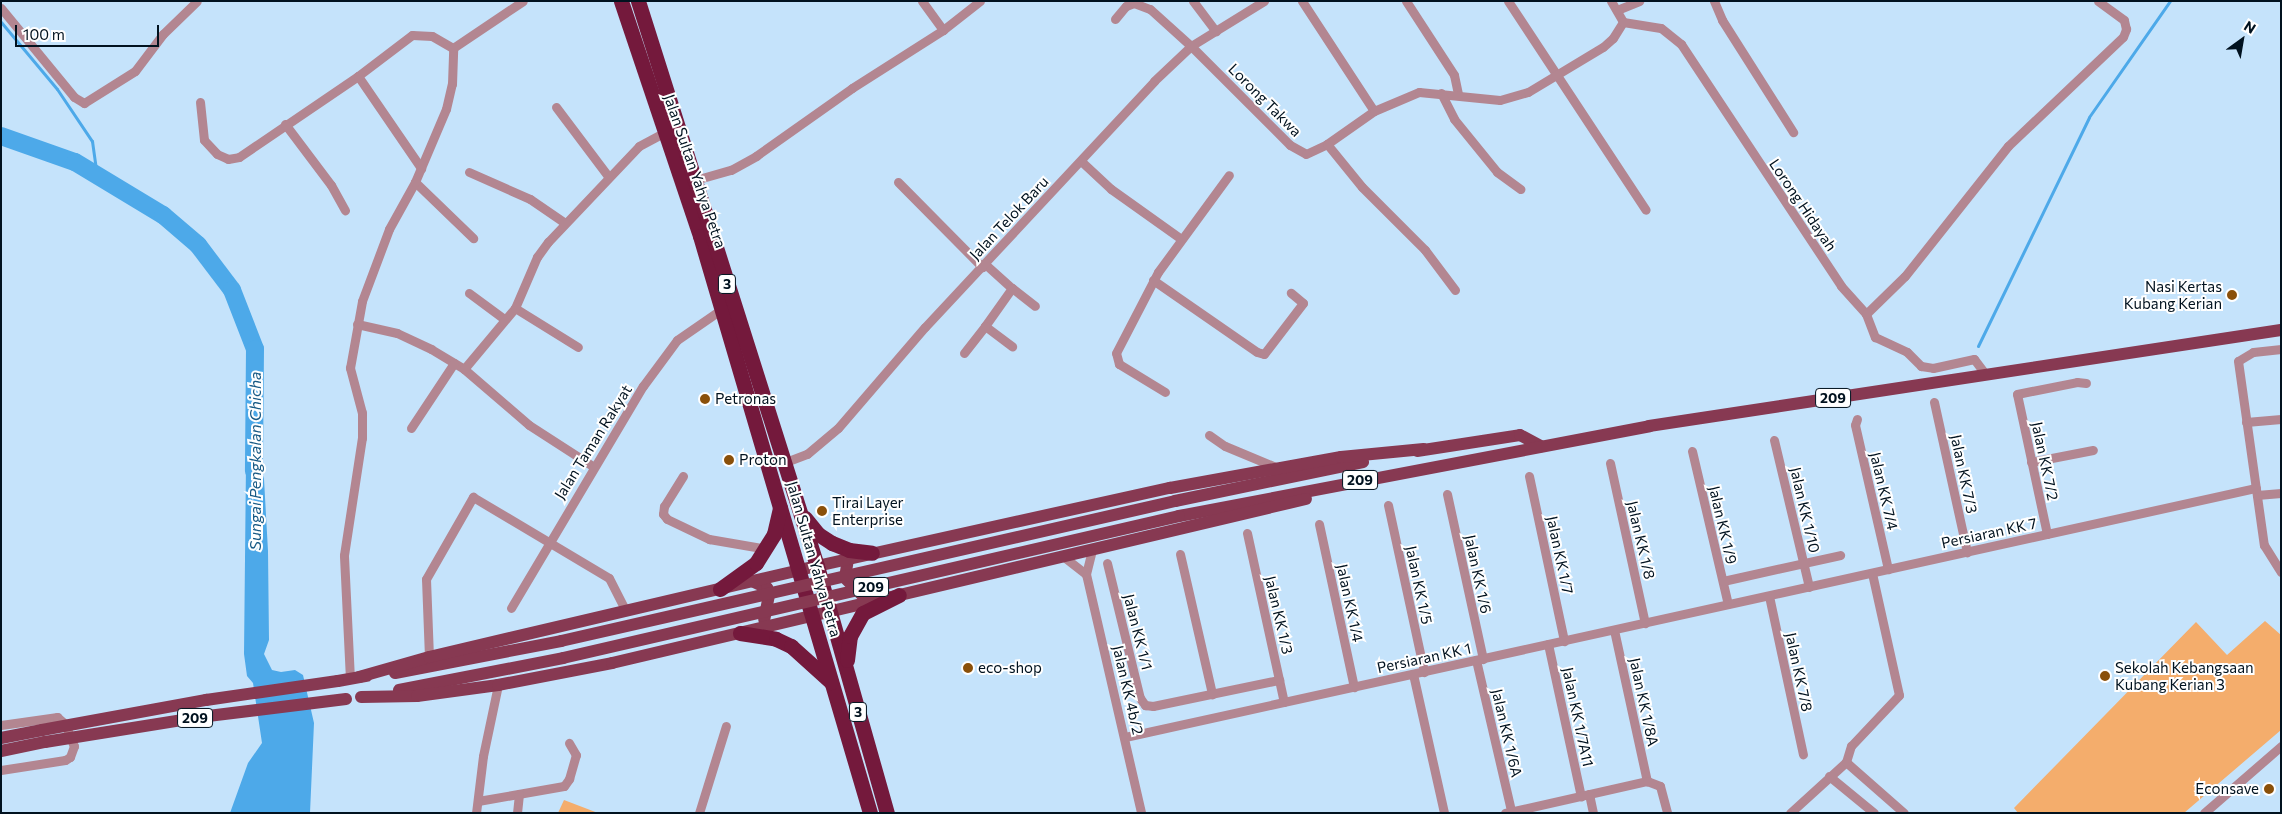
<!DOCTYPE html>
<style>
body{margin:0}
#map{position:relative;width:2282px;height:814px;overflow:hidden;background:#c5e3fb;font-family:Commissioner,sans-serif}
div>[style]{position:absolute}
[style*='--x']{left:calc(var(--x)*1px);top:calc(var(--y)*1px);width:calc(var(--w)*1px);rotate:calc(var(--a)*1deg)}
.green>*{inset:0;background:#f4ad6c}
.water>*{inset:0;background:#4da9e9}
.stream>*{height:3px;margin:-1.5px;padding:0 1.5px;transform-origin:1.5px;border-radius:1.5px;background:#4da9e9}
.river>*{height:18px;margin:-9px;padding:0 9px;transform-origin:9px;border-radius:9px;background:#4da9e9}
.street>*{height:9px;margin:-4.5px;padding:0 4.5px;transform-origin:4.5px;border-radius:4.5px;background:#b38691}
.primary>*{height:12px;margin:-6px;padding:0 6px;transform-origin:6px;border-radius:6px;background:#873952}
.highway>*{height:15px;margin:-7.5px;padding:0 7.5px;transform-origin:7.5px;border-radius:7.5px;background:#74193c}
.primary-bridge>*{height:12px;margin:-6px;padding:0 6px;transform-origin:6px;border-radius:6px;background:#873952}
.dots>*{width:14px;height:14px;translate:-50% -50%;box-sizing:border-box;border:2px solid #fff;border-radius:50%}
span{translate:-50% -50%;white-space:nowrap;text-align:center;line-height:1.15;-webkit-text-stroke:4px #fff;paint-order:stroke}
.shield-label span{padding:1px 4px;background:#fff;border:1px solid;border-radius:4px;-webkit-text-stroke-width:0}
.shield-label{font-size:14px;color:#01121f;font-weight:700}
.street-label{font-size:15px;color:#01121f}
.poi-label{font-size:15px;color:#01121f}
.right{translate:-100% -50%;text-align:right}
.left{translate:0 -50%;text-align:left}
.water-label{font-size:16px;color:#185a85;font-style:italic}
.frame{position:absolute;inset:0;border:2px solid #01121f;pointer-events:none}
.north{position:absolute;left:2217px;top:15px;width:50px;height:50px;-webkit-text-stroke:4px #fff;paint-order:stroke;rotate:32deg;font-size:14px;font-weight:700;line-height:20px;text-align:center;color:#01121f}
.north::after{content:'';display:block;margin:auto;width:18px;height:22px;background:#01121f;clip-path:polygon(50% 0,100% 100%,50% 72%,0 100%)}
.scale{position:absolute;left:15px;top:25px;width:144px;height:22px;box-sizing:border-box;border:2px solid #01121f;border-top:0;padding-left:6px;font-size:15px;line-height:18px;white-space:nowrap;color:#01121f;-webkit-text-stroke:4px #fff;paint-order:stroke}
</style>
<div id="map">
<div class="green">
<i style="clip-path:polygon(2265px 621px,2281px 635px,2281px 730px,2184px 813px,2018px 813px,2014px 808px,2196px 622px,2227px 655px)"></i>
<i style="clip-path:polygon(564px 800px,598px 813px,558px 813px)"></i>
</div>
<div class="water">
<i style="clip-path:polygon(254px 445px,264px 479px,268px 551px,269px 640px,264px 654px,272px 670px,281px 672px,295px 670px,303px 675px,314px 723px,310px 813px,230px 813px,248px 763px,262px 743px,253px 683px,247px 676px,244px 654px,246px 463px)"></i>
</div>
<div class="stream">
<i style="--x:1;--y:22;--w:87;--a:50.1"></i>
<i style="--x:57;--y:89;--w:63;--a:56.1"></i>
<i style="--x:92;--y:141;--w:34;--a:82"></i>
<i style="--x:1978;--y:346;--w:254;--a:-64.1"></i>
<i style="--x:2089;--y:117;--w:141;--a:-55.1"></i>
</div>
<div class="river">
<i style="--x:1;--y:136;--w:78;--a:19.4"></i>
<i style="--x:75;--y:162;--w:103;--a:31.1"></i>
<i style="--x:163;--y:215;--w:46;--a:40.6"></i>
<i style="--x:198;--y:245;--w:56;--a:52.9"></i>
<i style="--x:232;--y:290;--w:63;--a:68.7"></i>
<i style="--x:255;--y:349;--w:122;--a:90.5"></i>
</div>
<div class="street">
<i style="--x:922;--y:1;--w:36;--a:54"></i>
<i style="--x:1193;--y:1;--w:38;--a:53"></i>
<i style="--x:1302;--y:1;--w:131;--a:56.8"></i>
<i style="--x:1406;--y:1;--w:88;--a:57"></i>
<i style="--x:1454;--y:75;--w:19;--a:78"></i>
<i style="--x:1508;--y:1;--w:250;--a:56.6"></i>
<i style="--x:1611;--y:1;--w:24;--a:60"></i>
<i style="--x:1714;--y:1;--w:21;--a:67"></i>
<i style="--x:1722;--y:20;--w:133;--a:57.6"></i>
<i style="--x:1;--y:8;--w:115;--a:50.6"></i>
<i style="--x:74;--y:97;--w:12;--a:31"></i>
<i style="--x:84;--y:103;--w:60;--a:-32.1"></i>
<i style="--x:135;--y:71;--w:46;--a:-52.9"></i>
<i style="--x:163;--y:34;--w:47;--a:-44.1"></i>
<i style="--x:1617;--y:10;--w:24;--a:-22"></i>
<i style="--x:1115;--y:19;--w:17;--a:-50"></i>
<i style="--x:1126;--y:6;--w:9;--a:-21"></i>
<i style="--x:1134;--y:3;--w:17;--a:21"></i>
<i style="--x:1150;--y:9;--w:55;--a:42.1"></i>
<i style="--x:1191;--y:46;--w:140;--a:45"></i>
<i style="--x:1290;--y:145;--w:18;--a:29"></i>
<i style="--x:1306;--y:154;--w:23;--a:-25"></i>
<i style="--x:1327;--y:144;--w:57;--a:-35.1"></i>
<i style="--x:1374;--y:111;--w:49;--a:-22.9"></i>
<i style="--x:1419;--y:92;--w:81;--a:5.6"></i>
<i style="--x:1500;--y:100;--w:29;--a:-16"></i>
<i style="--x:1528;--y:92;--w:87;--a:-31"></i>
<i style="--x:1603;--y:47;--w:13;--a:-42"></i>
<i style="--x:1613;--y:38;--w:19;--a:-58"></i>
<i style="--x:1623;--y:22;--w:38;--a:9"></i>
<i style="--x:1661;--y:28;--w:26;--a:39"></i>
<i style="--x:1681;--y:44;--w:290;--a:56.5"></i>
<i style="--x:1841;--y:286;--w:38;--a:48"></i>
<i style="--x:1866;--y:314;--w:25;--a:69"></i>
<i style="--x:1875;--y:337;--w:35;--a:25"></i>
<i style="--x:1907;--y:352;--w:20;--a:45"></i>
<i style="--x:1921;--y:366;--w:12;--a:9"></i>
<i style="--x:1933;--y:368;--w:42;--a:-12.4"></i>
<i style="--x:1974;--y:359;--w:20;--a:53"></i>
<i style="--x:358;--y:76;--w:112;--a:55.6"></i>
<i style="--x:1441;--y:93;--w:29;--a:63"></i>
<i style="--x:1454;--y:119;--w:68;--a:50.9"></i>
<i style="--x:1497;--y:172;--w:29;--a:36"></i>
<i style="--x:200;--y:102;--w:38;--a:84"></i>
<i style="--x:204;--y:140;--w:19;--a:47"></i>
<i style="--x:217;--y:154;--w:12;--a:24"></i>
<i style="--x:228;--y:159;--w:11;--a:-10"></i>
<i style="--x:239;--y:157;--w:144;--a:-34.2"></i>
<i style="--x:358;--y:76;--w:68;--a:-37.2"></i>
<i style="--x:412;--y:35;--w:20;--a:3"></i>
<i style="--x:432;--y:36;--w:24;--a:30"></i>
<i style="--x:556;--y:107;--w:86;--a:53"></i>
<i style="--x:285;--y:124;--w:76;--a:53"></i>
<i style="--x:331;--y:185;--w:29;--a:61"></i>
<i style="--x:1327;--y:144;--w:55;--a:50.9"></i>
<i style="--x:1362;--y:187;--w:89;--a:45"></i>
<i style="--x:1425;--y:250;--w:50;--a:53.1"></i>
<i style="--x:1082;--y:162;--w:40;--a:43"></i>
<i style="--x:1111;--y:189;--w:86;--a:35.5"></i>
<i style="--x:469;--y:172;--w:67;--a:23.9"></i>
<i style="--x:530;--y:199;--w:42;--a:34.4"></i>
<i style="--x:695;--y:180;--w:37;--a:-16"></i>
<i style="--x:731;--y:170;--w:29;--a:-29"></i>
<i style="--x:756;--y:156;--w:118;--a:-35.3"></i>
<i style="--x:852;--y:88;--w:108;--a:-32.5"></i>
<i style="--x:943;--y:30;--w:47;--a:-38.1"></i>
<i style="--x:415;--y:182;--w:81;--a:44"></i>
<i style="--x:898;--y:182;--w:120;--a:45.3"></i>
<i style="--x:985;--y:264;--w:36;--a:42"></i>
<i style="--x:1012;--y:288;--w:47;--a:125.4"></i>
<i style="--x:985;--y:326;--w:34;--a:37"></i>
<i style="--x:1153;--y:280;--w:126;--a:34.7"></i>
<i style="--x:1257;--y:352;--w:7;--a:16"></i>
<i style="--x:1264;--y:354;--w:64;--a:-52.6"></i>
<i style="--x:1303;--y:303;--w:16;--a:-140"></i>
<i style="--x:1012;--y:288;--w:29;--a:38"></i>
<i style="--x:469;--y:293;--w:44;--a:36.6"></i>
<i style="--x:515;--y:308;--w:74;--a:31.8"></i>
<i style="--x:1866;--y:314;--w:54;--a:-44.3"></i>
<i style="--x:1905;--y:276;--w:166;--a:-51.6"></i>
<i style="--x:2008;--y:146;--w:158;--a:-43.5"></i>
<i style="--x:2123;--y:37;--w:9;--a:-69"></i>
<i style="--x:2126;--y:29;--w:9;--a:-103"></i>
<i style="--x:2124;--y:20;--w:32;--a:-144"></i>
<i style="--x:357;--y:324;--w:41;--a:12.7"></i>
<i style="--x:397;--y:333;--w:38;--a:25"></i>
<i style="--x:431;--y:349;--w:39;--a:31"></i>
<i style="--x:464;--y:369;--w:86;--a:40.7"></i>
<i style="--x:529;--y:425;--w:77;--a:32.9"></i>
<i style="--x:2281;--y:349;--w:28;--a:174"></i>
<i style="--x:2253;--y:352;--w:17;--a:149"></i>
<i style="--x:2238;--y:361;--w:186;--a:82"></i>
<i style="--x:2264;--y:545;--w:32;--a:58"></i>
<i style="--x:964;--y:353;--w:34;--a:-52"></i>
<i style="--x:464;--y:369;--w:80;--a:-50.1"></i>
<i style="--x:515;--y:308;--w:56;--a:-66.7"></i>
<i style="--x:537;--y:257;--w:19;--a:-54"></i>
<i style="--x:548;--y:242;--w:132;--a:-46.5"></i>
<i style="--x:639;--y:146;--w:27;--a:-28"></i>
<i style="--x:1165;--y:392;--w:54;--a:-148.7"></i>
<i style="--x:1119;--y:364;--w:11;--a:-105"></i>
<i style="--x:1116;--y:353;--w:91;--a:-62.6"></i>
<i style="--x:1158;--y:272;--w:120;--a:-53.8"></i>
<i style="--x:1934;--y:402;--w:154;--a:77.6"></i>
<i style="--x:1857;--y:419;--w:6;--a:108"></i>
<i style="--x:1855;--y:425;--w:148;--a:77.1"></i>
<i style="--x:2246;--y:422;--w:35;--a:-5"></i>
<i style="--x:411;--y:428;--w:78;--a:-56.5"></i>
<i style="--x:1209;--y:435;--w:19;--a:35"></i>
<i style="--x:1225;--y:446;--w:57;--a:22.5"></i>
<i style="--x:1774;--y:440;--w:151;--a:76.6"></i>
<i style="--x:1692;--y:451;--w:157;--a:76.8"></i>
<i style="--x:2031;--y:462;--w:63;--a:-11"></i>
<i style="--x:783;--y:463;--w:26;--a:-21"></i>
<i style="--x:807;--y:454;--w:40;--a:-40"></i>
<i style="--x:838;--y:428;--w:133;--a:-49.3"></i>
<i style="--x:925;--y:327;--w:336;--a:-47"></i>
<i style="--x:1154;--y:81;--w:51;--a:-43.4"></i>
<i style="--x:1191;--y:46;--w:86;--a:-31.7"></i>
<i style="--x:1610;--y:463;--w:164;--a:77.7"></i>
<i style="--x:683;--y:476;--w:36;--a:122"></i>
<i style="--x:664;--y:506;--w:8;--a:97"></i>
<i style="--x:663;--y:514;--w:6;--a:51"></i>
<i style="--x:667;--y:519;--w:47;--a:25.5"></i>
<i style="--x:709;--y:539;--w:59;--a:9.8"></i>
<i style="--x:1529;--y:476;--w:169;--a:78"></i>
<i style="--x:1447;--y:494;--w:169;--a:77.7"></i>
<i style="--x:2257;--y:495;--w:24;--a:-5"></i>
<i style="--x:1388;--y:505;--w:171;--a:77.8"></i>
<i style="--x:1319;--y:524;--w:167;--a:77.9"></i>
<i style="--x:1247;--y:533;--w:173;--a:77.7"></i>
<i style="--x:2047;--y:534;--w:143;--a:-102.1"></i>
<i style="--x:2017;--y:394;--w:61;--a:-11.3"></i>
<i style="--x:2077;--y:382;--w:9;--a:6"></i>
<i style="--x:1092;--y:550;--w:25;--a:104"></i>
<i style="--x:1086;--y:574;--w:245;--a:77"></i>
<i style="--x:1180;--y:554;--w:144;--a:77.1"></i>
<i style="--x:1064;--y:557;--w:28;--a:38"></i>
<i style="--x:1107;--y:563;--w:139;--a:76.3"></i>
<i style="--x:1140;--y:698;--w:9;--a:54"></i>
<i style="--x:1145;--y:705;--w:8;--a:7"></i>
<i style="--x:1153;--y:706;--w:129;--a:-11.7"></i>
<i style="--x:1723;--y:581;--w:120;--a:-12.5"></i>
<i style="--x:1769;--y:596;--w:162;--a:77.9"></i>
<i style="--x:511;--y:608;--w:258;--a:-59.3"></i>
<i style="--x:643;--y:386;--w:57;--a:-53.5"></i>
<i style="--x:677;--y:340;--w:55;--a:-34.6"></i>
<i style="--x:1614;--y:630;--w:155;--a:77.7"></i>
<i style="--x:1548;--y:644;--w:156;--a:77.8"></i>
<i style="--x:429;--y:657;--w:78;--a:-92.2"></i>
<i style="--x:426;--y:579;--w:95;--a:-60.2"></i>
<i style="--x:473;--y:497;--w:158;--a:30.8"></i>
<i style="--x:609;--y:578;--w:37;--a:63"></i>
<i style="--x:1476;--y:660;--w:155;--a:76.9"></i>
<i style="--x:1413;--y:674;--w:142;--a:77.4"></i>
<i style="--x:350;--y:679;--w:124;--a:-92.8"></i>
<i style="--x:344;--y:555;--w:118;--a:-81.3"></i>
<i style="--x:362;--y:438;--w:25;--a:-90"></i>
<i style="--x:362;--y:413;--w:47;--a:-104.9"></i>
<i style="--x:350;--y:368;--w:68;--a:-79.8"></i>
<i style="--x:362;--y:301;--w:77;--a:-69.4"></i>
<i style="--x:389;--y:229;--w:54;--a:-61"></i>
<i style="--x:415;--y:182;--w:79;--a:-67"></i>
<i style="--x:446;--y:109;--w:26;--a:-77"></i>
<i style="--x:452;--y:84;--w:36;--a:-88"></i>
<i style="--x:453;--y:48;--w:84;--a:-33.9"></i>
<i style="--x:1;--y:725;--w:57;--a:-8.1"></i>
<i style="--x:57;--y:717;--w:11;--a:41"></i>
<i style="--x:65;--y:724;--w:24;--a:68"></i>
<i style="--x:74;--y:746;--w:12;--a:110"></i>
<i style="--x:70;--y:757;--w:6;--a:149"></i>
<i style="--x:65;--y:760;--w:65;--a:171.1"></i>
<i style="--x:1125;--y:737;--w:1158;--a:-12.42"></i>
<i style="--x:1846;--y:762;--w:77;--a:41.3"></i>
<i style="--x:1829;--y:776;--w:58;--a:39.4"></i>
<i style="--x:1589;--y:794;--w:19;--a:78"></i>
<i style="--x:478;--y:801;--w:87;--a:-9.9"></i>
<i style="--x:564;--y:786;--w:9;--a:-54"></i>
<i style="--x:569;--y:779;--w:25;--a:-74"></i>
<i style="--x:576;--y:755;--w:14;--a:-120"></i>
<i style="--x:476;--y:813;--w:57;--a:-83"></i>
<i style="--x:483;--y:756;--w:73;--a:-78.1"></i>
<i style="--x:517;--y:813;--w:19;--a:-84"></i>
<i style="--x:699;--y:813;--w:91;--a:-72.8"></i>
<i style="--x:1505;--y:813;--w:146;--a:-12.7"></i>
<i style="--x:1647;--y:781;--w:14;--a:21"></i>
<i style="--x:1660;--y:786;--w:28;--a:75"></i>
<i style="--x:1790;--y:813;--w:76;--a:-42.3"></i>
<i style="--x:1846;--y:762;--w:17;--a:-73"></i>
<i style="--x:1851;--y:746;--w:70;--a:-46.7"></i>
<i style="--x:1899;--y:695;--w:125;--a:-102.5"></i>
<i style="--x:2204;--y:813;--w:102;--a:-41"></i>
</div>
<div class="primary">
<i style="--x:1417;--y:451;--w:104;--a:-8.8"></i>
<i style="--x:1520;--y:435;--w:24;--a:28"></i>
<i style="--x:1175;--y:501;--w:192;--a:-11.7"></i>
<i style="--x:1179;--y:516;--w:479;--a:-10.8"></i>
<i style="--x:1649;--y:426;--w:639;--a:-8.64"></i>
<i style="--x:848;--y:559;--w:19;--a:99"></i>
<i style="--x:845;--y:578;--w:25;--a:45"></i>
<i style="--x:752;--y:581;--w:17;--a:25"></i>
<i style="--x:767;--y:588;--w:7;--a:74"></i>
<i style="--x:769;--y:595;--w:25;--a:101"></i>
<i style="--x:395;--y:673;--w:169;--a:-10.9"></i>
<i style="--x:359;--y:677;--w:73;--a:-15.9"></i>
<i style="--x:429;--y:657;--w:380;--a:-13.2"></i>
<i style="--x:799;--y:570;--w:380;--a:-12.5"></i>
<i style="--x:1170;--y:488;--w:174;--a:-10.3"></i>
<i style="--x:1341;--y:457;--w:83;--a:-5.5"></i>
<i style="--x:338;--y:681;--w:29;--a:-10"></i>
<i style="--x:399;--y:690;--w:167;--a:-11"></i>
<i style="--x:361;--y:697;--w:56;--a:-1"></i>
<i style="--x:417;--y:696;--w:82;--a:-7.7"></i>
<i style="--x:498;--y:685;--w:116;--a:-10.9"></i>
<i style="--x:612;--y:663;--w:713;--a:-13.3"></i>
<i style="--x:1;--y:738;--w:42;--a:-11"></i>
<i style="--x:1;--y:751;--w:45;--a:-11.6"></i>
</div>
<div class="highway">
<i style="--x:621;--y:1;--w:248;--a:71.4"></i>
<i style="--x:700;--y:236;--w:602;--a:73.58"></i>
<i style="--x:638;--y:1;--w:593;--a:72.42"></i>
<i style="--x:817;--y:566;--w:257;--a:74.2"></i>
<i style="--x:805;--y:518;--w:21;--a:51"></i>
<i style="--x:818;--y:534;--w:17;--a:33"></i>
<i style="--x:832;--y:543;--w:18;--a:22"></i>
<i style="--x:849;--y:550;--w:23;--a:7"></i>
<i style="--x:720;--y:589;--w:44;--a:-35.8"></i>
<i style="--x:756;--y:563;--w:34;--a:-58"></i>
<i style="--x:774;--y:534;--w:27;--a:-77"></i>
<i style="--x:740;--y:633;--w:36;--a:9"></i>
<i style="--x:776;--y:639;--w:17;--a:25"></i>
<i style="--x:791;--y:646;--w:54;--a:42"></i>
<i style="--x:847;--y:660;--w:24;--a:-83"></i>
<i style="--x:850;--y:636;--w:26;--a:-61"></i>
<i style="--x:863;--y:613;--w:40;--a:-26.6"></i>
</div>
<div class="primary-bridge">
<i style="--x:561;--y:641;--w:630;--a:-12.84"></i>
<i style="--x:563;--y:658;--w:632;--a:-12.98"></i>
<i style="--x:42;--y:730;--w:167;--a:-10.4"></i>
<i style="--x:206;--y:700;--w:133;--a:-8.2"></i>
<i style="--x:45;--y:742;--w:165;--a:-9.1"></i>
<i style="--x:208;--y:716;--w:139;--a:-7"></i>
</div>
<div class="dots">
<i style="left:2232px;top:295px;background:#8a500a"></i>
<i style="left:705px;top:399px;background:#8a500a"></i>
<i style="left:729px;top:460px;background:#8a500a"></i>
<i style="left:822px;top:511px;background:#8a500a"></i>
<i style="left:968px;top:668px;background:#8a500a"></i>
<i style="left:2105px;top:676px;background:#8a500a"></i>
<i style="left:2269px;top:789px;background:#8a500a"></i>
</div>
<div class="shield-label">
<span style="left:727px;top:284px">3</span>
<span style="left:1833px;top:398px">209</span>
<span style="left:1360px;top:480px">209</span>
<span style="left:871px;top:587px">209</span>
<span style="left:858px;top:712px">3</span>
<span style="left:195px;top:718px">209</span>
</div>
<div class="street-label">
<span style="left:1265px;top:100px;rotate:45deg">Lorong Takwa</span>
<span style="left:695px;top:171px;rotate:71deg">Jalan Sultan Yahya Petra</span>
<span style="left:1803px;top:205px;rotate:56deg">Lorong Hidayah</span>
<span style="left:1009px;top:218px;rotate:-47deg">Jalan Telok Baru</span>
<span style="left:593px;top:442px;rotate:-58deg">Jalan Taman Rakyat</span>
<span style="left:2045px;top:461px;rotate:78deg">Jalan KK 7/2</span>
<span style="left:1964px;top:474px;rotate:78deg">Jalan KK 7/3</span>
<span style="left:1884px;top:491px;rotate:77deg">Jalan KK 7/4</span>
<span style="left:1805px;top:510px;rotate:77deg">Jalan KK 1/10</span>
<span style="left:1723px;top:525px;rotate:77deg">Jalan KK 1/9</span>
<span style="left:1989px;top:533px;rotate:-12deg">Persiaran KK 7</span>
<span style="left:1641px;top:540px;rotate:77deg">Jalan KK 1/8</span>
<span style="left:1560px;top:555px;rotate:78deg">Jalan KK 1/7</span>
<span style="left:814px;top:559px;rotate:74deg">Jalan Sultan Yahya Petra</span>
<span style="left:1478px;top:574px;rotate:78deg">Jalan KK 1/6</span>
<span style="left:1419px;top:585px;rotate:78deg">Jalan KK 1/5</span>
<span style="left:1350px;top:603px;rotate:78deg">Jalan KK 1/4</span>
<span style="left:1279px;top:615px;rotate:77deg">Jalan KK 1/3</span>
<span style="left:1138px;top:632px;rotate:76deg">Jalan KK 1/1</span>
<span style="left:1424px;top:658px;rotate:-12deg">Persiaran KK 1</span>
<span style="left:1799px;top:672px;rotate:78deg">Jalan KK 7/8</span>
<span style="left:1128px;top:690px;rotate:77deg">Jalan KK 4b/2</span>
<span style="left:1644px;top:702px;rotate:78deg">Jalan KK 1/8A</span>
<span style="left:1578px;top:717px;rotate:78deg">Jalan KK 1/7A11</span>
<span style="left:1507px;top:733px;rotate:77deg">Jalan KK 1/6A</span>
</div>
<div class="poi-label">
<span class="right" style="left:2222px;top:295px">Nasi Kertas<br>Kubang Kerian</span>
<span class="left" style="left:715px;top:399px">Petronas</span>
<span class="left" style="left:739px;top:460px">Proton</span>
<span class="left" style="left:832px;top:511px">Tirai Layer<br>Enterprise</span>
<span class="left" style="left:2115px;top:676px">Sekolah Kebangsaan<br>Kubang Kerian 3</span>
<span class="left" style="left:978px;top:668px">eco-shop</span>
<span class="right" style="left:2259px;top:789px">Econsave</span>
</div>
<div class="water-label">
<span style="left:255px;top:461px;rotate:-90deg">Sungai Pengkalan Chicha</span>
</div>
<div class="frame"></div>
<div class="north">N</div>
<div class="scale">100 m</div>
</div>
